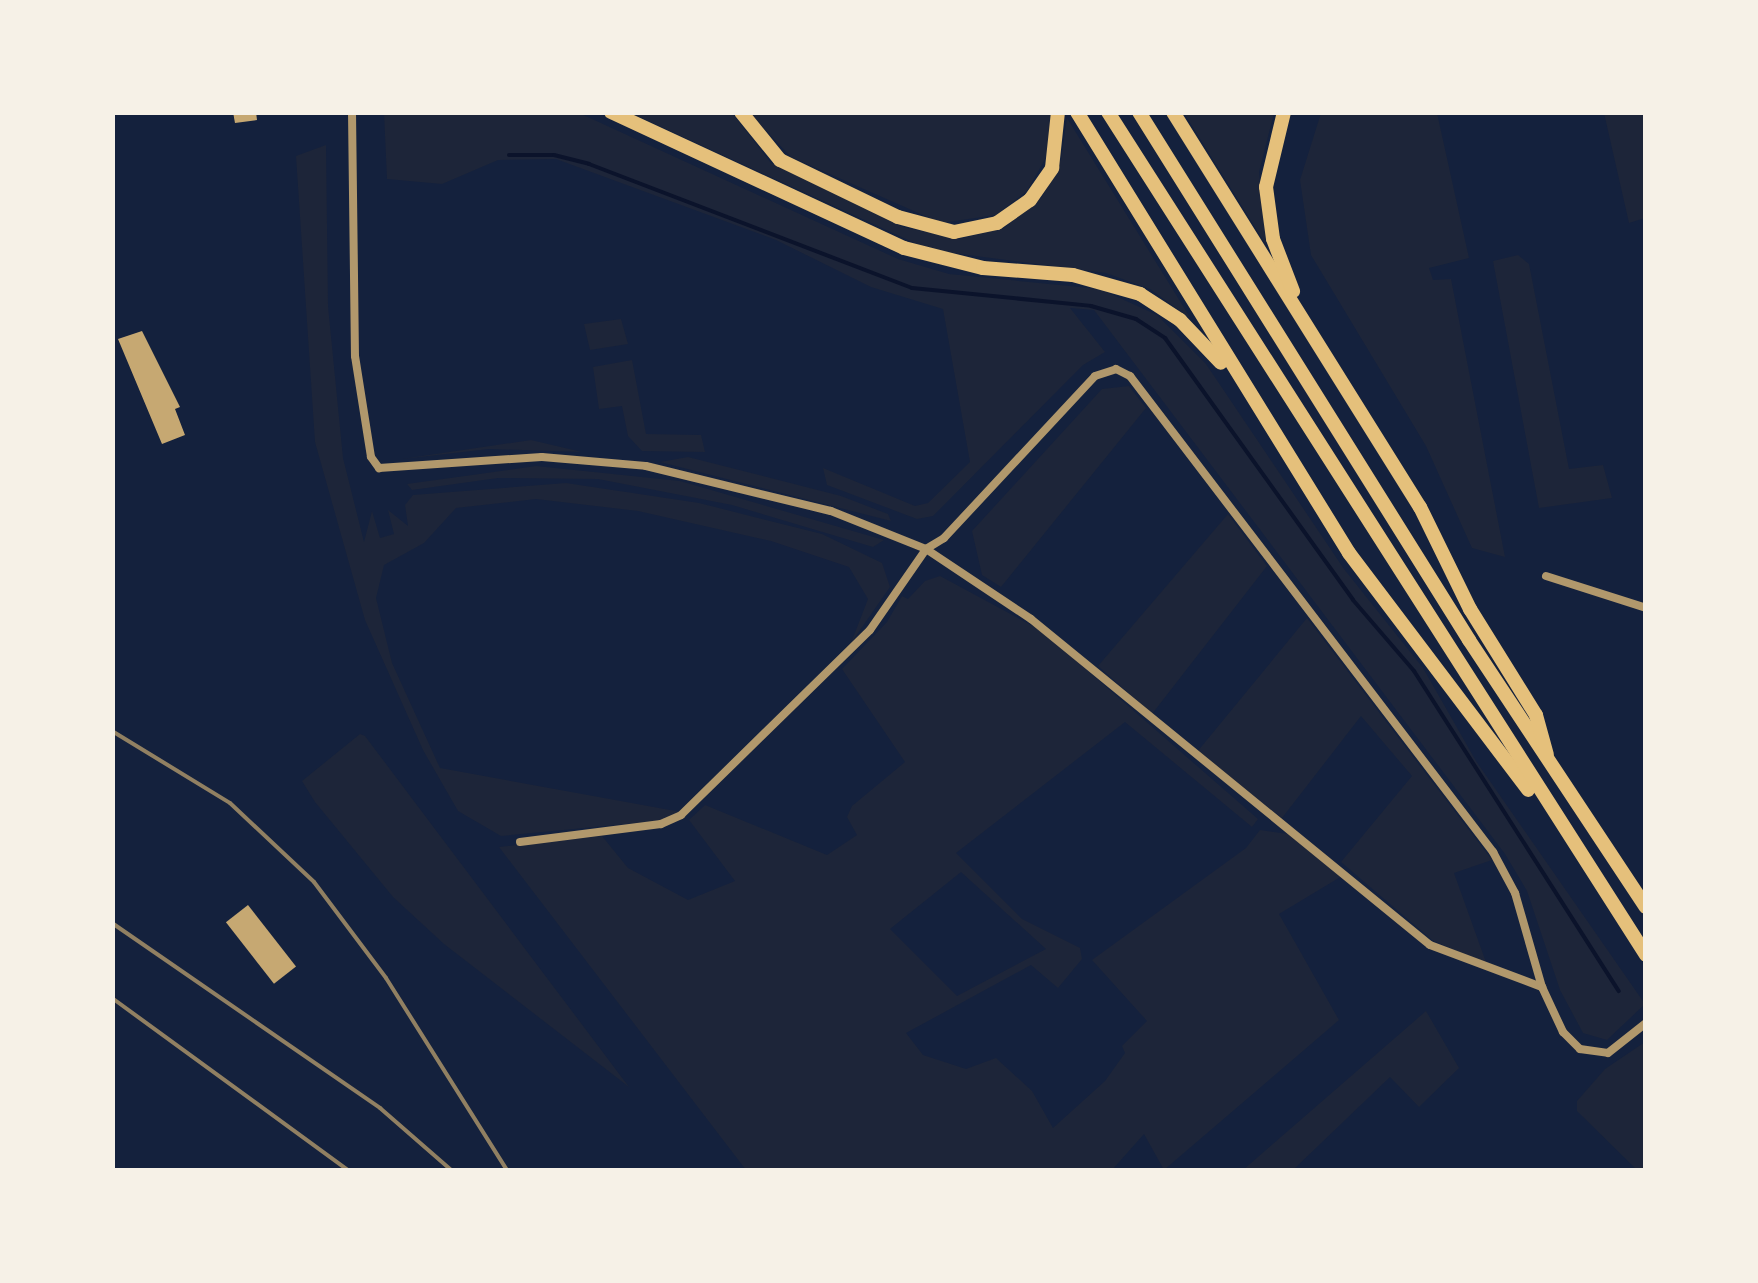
<!DOCTYPE html>
<style>
body{margin:0}
#map{position:relative;width:1758px;height:1283px;overflow:hidden;background:#14213d;font-family:Roboto,sans-serif}
div>[style]{position:absolute}
[style*='--x']{left:calc(var(--x)*1px);top:calc(var(--y)*1px);width:calc(var(--w)*1px);rotate:calc(var(--a)*1deg)}
.green>*{inset:0;background:#1d2539}
.stream>*{height:4px;margin:-2px;padding:0 2px;transform-origin:2px;border-radius:2px;background:#0b132b}
.building>*{inset:0;background:#c6a872;transform-origin:0 0}
.minor>*{height:8px;margin:-4px;padding:0 4px;transform-origin:4px;border-radius:4px;background:#b1986c}
.motorway>*{height:14px;margin:-7px;padding:0 7px;transform-origin:7px;border-radius:7px;background:#e5c07b}
.rail>*{height:4px;margin:-2px;padding:0 2px;transform-origin:2px;border-radius:2px;background:#918062}
span{translate:-50% -50%;white-space:nowrap;text-align:center;line-height:1.15;-webkit-text-stroke:8px #f6f1e7;paint-order:stroke}
.frame{position:absolute;inset:0;border:115px solid #f6f1e7;pointer-events:none}
</style>
<div id="map">
<div class="green">
<i style="clip-path:polygon(384px 113px,579px 113px,898px 259px,949px 274px,1100px 289px,1157px 315px,1206px 364px,1344px 569px,1423px 668px,1476px 761px,1645px 1004px,1607px 1040px,1583px 1033px,1560px 990px,1527px 891px,1505px 854px,1094px 310px,1070px 308px,1105px 352px,1083px 365px,933px 516px,917px 519px,827px 485px,823px 468px,915px 506px,928px 503px,970px 462px,943px 309px,871px 287px,776px 240px,556px 159px,498px 160px,442px 184px,387px 179px)"></i>
<i style="clip-path:polygon(631px 113px,732px 113px,771px 163px,903px 227px,959px 239px,1004px 228px,1042px 197px,1061px 159px,1067px 118px,1191px 319px,1150px 289px,1106px 273px,930px 250px)"></i>
<i style="clip-path:polygon(749px 113px,1050px 113px,1051px 117px,1048px 154px,1027px 191px,996px 215px,941px 223px,791px 157px)"></i>
<i style="clip-path:polygon(1184px 113px,1274px 113px,1259px 172px,1266px 245px)"></i>
<i style="clip-path:polygon(1321px 113px,1437px 113px,1469px 258px,1429px 268px,1433px 280px,1451px 279px,1505px 557px,1472px 548px,1426px 446px,1311px 255px,1300px 180px)"></i>
<i style="clip-path:polygon(1604px 113px,1645px 113px,1645px 218px,1629px 223px)"></i>
<i style="clip-path:polygon(326px 145px,328px 306px,343px 458px,364px 542px,372px 511px,380px 538px,394px 534px,388px 510px,408px 526px,405px 505px,413px 495px,566px 483px,699px 503px,822px 534px,882px 563px,890px 587px,851px 643px,868px 599px,849px 567px,771px 541px,638px 511px,536px 499px,456px 508px,424px 543px,384px 565px,376px 598px,392px 663px,440px 768px,681px 812px,658px 821px,501px 836px,458px 811px,423px 750px,365px 620px,315px 442px,296px 156px)"></i>
<i style="clip-path:polygon(1518px 255px,1529px 264px,1569px 469px,1603px 465px,1612px 498px,1539px 508px,1493px 261px)"></i>
<i style="clip-path:polygon(621px 319px,628px 344px,590px 350px,584px 324px)"></i>
<i style="clip-path:polygon(632px 360px,646px 434px,701px 435px,705px 452px,642px 451px,628px 436px,622px 406px,599px 409px,593px 367px)"></i>
<i style="clip-path:polygon(1129px 386px,1146px 408px,1001px 587px,982px 575px,972px 531px,1102px 389px)"></i>
<i style="clip-path:polygon(531px 440px,582px 452px,489px 449px,402px 459px)"></i>
<i style="clip-path:polygon(688px 457px,841px 496px,888px 514px,891px 521px,660px 462px)"></i>
<i style="clip-path:polygon(536px 466px,680px 481px,884px 540px,873px 547px,732px 505px,598px 479px,498px 478px,412px 490px,407px 484px)"></i>
<i style="clip-path:polygon(1228px 514px,1267px 566px,1152px 714px,1098px 666px)"></i>
<i style="clip-path:polygon(evenodd,940px 576px,1042px 631px,1258px 819px,1252px 827px,1125px 722px,956px 853px,1022px 919px,1080px 948px,1082px 959px,1058px 988px,1031px 965px,906px 1033px,923px 1055px,966px 1069px,996px 1058px,1032px 1091px,1053px 1128px,1105px 1081px,1125px 1053px,1122px 1046px,1147px 1021px,1092px 960px,1246px 848px,1260px 830px,1288px 834px,1342px 876px,1279px 914px,1339px 1020px,1164px 1170px,1144px 1134px,1112px 1170px,746px 1170px,499px 847px,602px 836px,628px 868px,688px 900px,735px 881px,689px 820px,705px 805px,827px 855px,857px 835px,847px 817px,852px 806px,905px 762px,842px 669px,887px 622px,902px 596px,908px 599px,925px 581px,940px 576px,961px 872px,1046px 949px,957px 996px,890px 929px,961px 872px)"></i>
<i style="clip-path:polygon(1307px 618px,1492px 860px,1454px 873px,1487px 965px,1432px 940px,1341px 862px,1412px 776px,1361px 716px,1282px 818px,1197px 752px)"></i>
<i style="clip-path:polygon(360px 734px,365px 736px,629px 1087px,444px 944px,393px 897px,315px 802px,302px 781px)"></i>
<i style="clip-path:polygon(1426px 1011px,1459px 1068px,1419px 1107px,1390px 1077px,1293px 1170px,1243px 1170px)"></i>
<i style="clip-path:polygon(1645px 1042px,1645px 1169px,1637px 1170px,1577px 1111px,1577px 1101px,1605px 1069px)"></i>
</div>
<div class="stream">
<i style="--x:509;--y:155;--w:45;--a:0"></i>
<i style="--x:554;--y:155;--w:36;--a:14"></i>
<i style="--x:589;--y:164;--w:346;--a:21"></i>
<i style="--x:912;--y:288;--w:180;--a:5.7"></i>
<i style="--x:1091;--y:306;--w:47;--a:16.1"></i>
<i style="--x:1136;--y:319;--w:35;--a:33"></i>
<i style="--x:1165;--y:338;--w:322;--a:54.3"></i>
<i style="--x:1353;--y:600;--w:94;--a:49.3"></i>
<i style="--x:1414;--y:671;--w:380;--a:57.4"></i>
</div>
<div class="building">
<i style="clip-path:polygon(233px 112px,256px 112px,257px 120px,235px 123px)"></i>
<i style="clip-path:polygon(142px 331px,180px 407px,175px 409px,185px 435px,162px 444px,118px 339px)"></i>
<i style="left:248px;top:905px;width:78px;height:28px;rotate:52deg"></i>
</div>
<div class="minor">
<i style="--x:352;--y:112;--w:244;--a:89.3"></i>
<i style="--x:355;--y:356;--w:102;--a:81"></i>
<i style="--x:371;--y:457;--w:14;--a:54"></i>
<i style="--x:379;--y:468;--w:163;--a:-3.9"></i>
<i style="--x:542;--y:457;--w:104;--a:4.9"></i>
<i style="--x:646;--y:466;--w:190;--a:13.7"></i>
<i style="--x:831;--y:511;--w:102;--a:21.8"></i>
<i style="--x:926;--y:549;--w:126;--a:33.7"></i>
<i style="--x:1031;--y:619;--w:515;--a:39.25"></i>
<i style="--x:1430;--y:945;--w:120;--a:20.6"></i>
<i style="--x:1542;--y:987;--w:50;--a:65"></i>
<i style="--x:1563;--y:1032;--w:24;--a:45"></i>
<i style="--x:1580;--y:1049;--w:28;--a:8"></i>
<i style="--x:1608;--y:1053;--w:48;--a:-38.3"></i>
<i style="--x:1546;--y:576;--w:105;--a:17.7"></i>
<i style="--x:520;--y:842;--w:142;--a:-7.3"></i>
<i style="--x:661;--y:824;--w:22;--a:-24"></i>
<i style="--x:681;--y:815;--w:264;--a:-44.4"></i>
<i style="--x:870;--y:630;--w:98;--a:-55.3"></i>
<i style="--x:926;--y:549;--w:21;--a:-31"></i>
<i style="--x:944;--y:538;--w:221;--a:-47"></i>
<i style="--x:1095;--y:376;--w:22;--a:-18"></i>
<i style="--x:1116;--y:369;--w:16;--a:27"></i>
<i style="--x:1130;--y:376;--w:599;--a:52.67"></i>
<i style="--x:1493;--y:852;--w:47;--a:61.8"></i>
<i style="--x:1515;--y:893;--w:98;--a:74"></i>
</div>
<div class="motorway">
<i style="--x:611;--y:112;--w:323;--a:24.9"></i>
<i style="--x:904;--y:248;--w:81;--a:14.2"></i>
<i style="--x:983;--y:268;--w:90;--a:4.4"></i>
<i style="--x:1073;--y:275;--w:70;--a:15.8"></i>
<i style="--x:1140;--y:294;--w:48;--a:33"></i>
<i style="--x:1180;--y:320;--w:59;--a:46.4"></i>
<i style="--x:741;--y:112;--w:62;--a:50.9"></i>
<i style="--x:780;--y:160;--w:131;--a:25.8"></i>
<i style="--x:898;--y:217;--w:58;--a:15"></i>
<i style="--x:954;--y:232;--w:44;--a:-11.8"></i>
<i style="--x:997;--y:223;--w:40;--a:-34.9"></i>
<i style="--x:1030;--y:200;--w:39;--a:-55"></i>
<i style="--x:1052;--y:168;--w:56;--a:-83.9"></i>
<i style="--x:1077;--y:112;--w:518;--a:58.33"></i>
<i style="--x:1349;--y:553;--w:297;--a:52.9"></i>
<i style="--x:1108;--y:112;--w:1000;--a:57.45"></i>
<i style="--x:1139;--y:112;--w:623;--a:57.99"></i>
<i style="--x:1469;--y:640;--w:320;--a:56.5"></i>
<i style="--x:1173;--y:112;--w:466;--a:58"></i>
<i style="--x:1420;--y:507;--w:114;--a:63.9"></i>
<i style="--x:1470;--y:609;--w:125;--a:58.1"></i>
<i style="--x:1536;--y:715;--w:41;--a:74.6"></i>
<i style="--x:1284;--y:112;--w:77;--a:103.5"></i>
<i style="--x:1266;--y:187;--w:52;--a:82.3"></i>
<i style="--x:1273;--y:239;--w:56;--a:69"></i>
</div>
<div class="rail">
<i style="--x:112;--y:731;--w:138;--a:31.4"></i>
<i style="--x:230;--y:803;--w:115;--a:43.2"></i>
<i style="--x:314;--y:882;--w:120;--a:53.1"></i>
<i style="--x:386;--y:978;--w:227;--a:57.8"></i>
<i style="--x:112;--y:923;--w:326;--a:34.6"></i>
<i style="--x:380;--y:1108;--w:94;--a:41.1"></i>
<i style="--x:112;--y:998;--w:292;--a:36.1"></i>
</div>
<div class="frame"></div>
</div>
